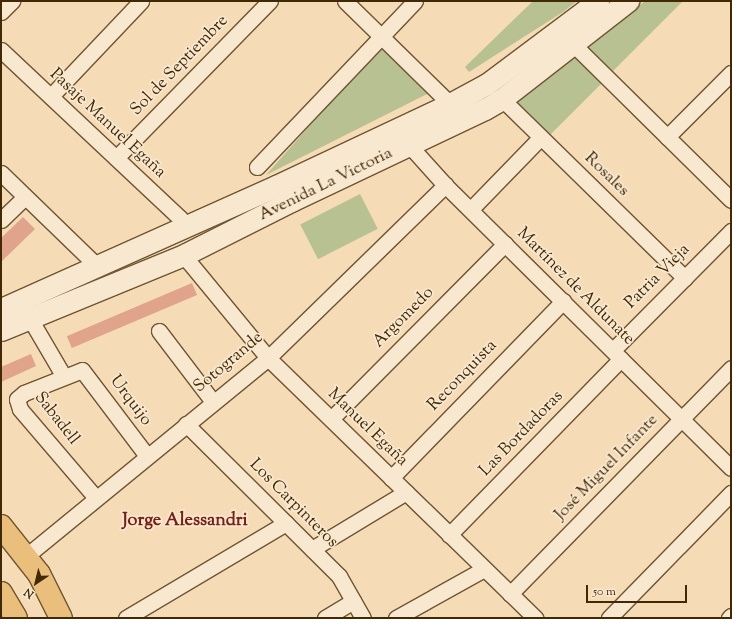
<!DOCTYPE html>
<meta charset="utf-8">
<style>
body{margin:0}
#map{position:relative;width:732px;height:619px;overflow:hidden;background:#f5dbb6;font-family:"Sorts Mill Goudy",serif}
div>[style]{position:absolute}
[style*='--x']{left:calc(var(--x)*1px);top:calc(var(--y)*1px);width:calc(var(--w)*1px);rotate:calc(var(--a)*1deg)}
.green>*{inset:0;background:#b8c191;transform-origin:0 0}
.building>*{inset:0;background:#dfa48b;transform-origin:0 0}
.roads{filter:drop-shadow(1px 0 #6e5631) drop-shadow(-1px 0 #6e5631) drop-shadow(0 1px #6e5631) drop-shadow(0 -1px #6e5631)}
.street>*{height:15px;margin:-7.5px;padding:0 7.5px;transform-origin:7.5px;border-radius:7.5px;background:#f8e8d0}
.secondary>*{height:21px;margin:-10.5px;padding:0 10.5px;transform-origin:10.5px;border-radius:10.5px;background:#f8e8d0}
.primary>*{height:22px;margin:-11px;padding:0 11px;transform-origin:11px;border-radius:11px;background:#eabe7b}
span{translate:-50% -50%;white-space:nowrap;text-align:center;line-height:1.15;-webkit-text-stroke:3.5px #f8e8d0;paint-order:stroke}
.street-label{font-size:17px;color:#412905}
.neighbourhood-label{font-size:18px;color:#7a1f14;font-weight:700}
.frame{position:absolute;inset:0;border:2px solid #412905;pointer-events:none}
.north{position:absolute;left:16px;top:563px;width:40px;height:40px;-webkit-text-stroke:3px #f8e8d0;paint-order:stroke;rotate:215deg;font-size:11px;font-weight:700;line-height:16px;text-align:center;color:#412905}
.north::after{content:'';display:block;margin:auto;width:14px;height:18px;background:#412905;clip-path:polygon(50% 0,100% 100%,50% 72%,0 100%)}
.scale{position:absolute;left:586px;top:585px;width:101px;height:18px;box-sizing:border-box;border:2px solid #412905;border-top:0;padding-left:5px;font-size:12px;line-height:14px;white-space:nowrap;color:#412905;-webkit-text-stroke:3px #f8e8d0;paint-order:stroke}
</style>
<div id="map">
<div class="green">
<i style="clip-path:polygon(533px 1px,577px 1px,563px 12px,469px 72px,465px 67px)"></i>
<i style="clip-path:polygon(645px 1px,683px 1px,610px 74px,586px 49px)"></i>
<i style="clip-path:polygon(381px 45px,429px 93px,266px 175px)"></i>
<i style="clip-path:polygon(575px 56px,602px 83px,548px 137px,514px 104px)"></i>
<i style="left:360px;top:194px;width:39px;height:67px;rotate:63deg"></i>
</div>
<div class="building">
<i style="clip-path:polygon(23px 217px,35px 229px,1px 262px,1px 238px)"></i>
<i style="left:192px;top:283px;width:13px;height:136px;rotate:67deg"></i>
<i style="clip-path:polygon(31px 354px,36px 366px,1px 382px,1px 367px)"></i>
</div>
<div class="roads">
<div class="street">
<i style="--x:345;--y:1;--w:147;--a:44.4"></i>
<i style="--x:1;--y:12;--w:16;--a:-45"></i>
<i style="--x:573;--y:44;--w:222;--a:44.6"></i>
<i style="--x:1;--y:50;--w:245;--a:43.2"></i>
<i style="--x:180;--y:218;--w:10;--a:73"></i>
<i style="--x:51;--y:96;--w:131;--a:-46.5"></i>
<i style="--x:502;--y:99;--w:256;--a:44.4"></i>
<i style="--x:405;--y:137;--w:9;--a:63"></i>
<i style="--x:409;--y:145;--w:54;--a:48"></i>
<i style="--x:445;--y:185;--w:402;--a:44.7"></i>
<i style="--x:667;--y:137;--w:91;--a:-45"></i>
<i style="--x:116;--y:158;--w:220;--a:-45.6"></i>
<i style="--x:257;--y:167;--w:229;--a:-46.4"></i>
<i style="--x:1;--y:173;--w:135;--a:44.1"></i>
<i style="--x:471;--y:209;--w:100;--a:-45.8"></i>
<i style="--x:1;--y:220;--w:33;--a:-44"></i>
<i style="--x:186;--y:254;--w:9;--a:69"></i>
<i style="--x:189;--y:262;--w:124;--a:50.5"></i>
<i style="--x:268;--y:358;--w:373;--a:44.2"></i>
<i style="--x:29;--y:317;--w:69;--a:59.7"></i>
<i style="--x:159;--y:331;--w:89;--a:52.7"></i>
<i style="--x:613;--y:350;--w:168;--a:-45.2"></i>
<i style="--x:331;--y:419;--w:247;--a:-45.2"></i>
<i style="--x:186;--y:424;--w:216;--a:44.8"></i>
<i style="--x:339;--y:576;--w:48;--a:60.3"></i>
<i style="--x:391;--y:478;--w:247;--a:-45.8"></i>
<i style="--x:96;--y:498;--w:117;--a:-130.5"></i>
<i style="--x:20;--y:409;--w:10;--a:-107"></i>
<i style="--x:17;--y:399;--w:9;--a:-41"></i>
<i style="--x:24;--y:393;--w:62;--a:-21.6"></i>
<i style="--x:82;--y:370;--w:108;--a:52.9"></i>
<i style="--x:449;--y:535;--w:246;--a:-45.7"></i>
<i style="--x:312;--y:549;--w:110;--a:-31.2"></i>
<i style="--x:25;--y:557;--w:314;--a:-39.3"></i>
<i style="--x:268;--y:358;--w:248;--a:-44.3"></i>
<i style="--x:510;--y:594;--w:316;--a:-45.6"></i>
<i style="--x:126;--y:618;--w:186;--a:-30.7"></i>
<i style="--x:325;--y:618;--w:33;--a:-31"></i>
<i style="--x:396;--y:618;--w:101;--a:-29.1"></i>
<i style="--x:609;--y:618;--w:175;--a:-45.7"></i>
<i style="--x:729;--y:618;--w:3;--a:-45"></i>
</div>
<div class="secondary">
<i style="--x:1;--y:309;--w:301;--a:-24.1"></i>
<i style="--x:276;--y:186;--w:192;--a:-25.2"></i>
<i style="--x:450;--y:104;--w:42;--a:-28.4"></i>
<i style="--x:487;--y:84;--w:139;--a:-36.8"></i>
<i style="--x:1;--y:330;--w:200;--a:-22.3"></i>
<i style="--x:186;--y:254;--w:118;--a:-26.8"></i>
<i style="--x:291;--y:201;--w:215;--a:-25.4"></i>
<i style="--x:485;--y:109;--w:20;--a:-30"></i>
<i style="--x:502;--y:99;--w:160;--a:-37.9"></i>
</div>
<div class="primary">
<i style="--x:1;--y:526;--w:61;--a:51.6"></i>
<i style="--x:39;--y:574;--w:49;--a:63.4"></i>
<i style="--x:1;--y:593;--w:29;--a:59"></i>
</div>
</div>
<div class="street-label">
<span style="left:180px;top:66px;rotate:-46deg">Sol de Septiembre</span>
<span style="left:107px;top:124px;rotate:43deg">Pasaje Manuel Egaña</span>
<span style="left:606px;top:175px;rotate:44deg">Rosales</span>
<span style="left:326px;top:185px;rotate:-26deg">Avenida La Victoria</span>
<span style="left:658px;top:277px;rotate:-45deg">Patria Vieja</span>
<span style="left:575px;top:287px;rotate:45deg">Martínez de Aldunate</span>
<span style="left:404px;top:318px;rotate:-45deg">Argomedo</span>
<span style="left:229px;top:363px;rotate:-40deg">Sotogrande</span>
<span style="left:463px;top:376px;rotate:-46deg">Reconquista</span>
<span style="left:130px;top:401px;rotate:53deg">Urquijo</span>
<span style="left:56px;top:419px;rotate:52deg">Sabadell</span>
<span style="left:367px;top:428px;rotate:44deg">Manuel Egaña</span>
<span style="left:522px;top:434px;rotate:-46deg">Las Bordadoras</span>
<span style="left:607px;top:468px;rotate:-46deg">José Miguel Infante</span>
<span style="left:293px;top:504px;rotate:45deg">Los Carpinteros</span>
</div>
<div class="neighbourhood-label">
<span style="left:185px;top:521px">Jorge Alessandri</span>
</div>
<div class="frame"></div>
<div class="north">N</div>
<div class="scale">50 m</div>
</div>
